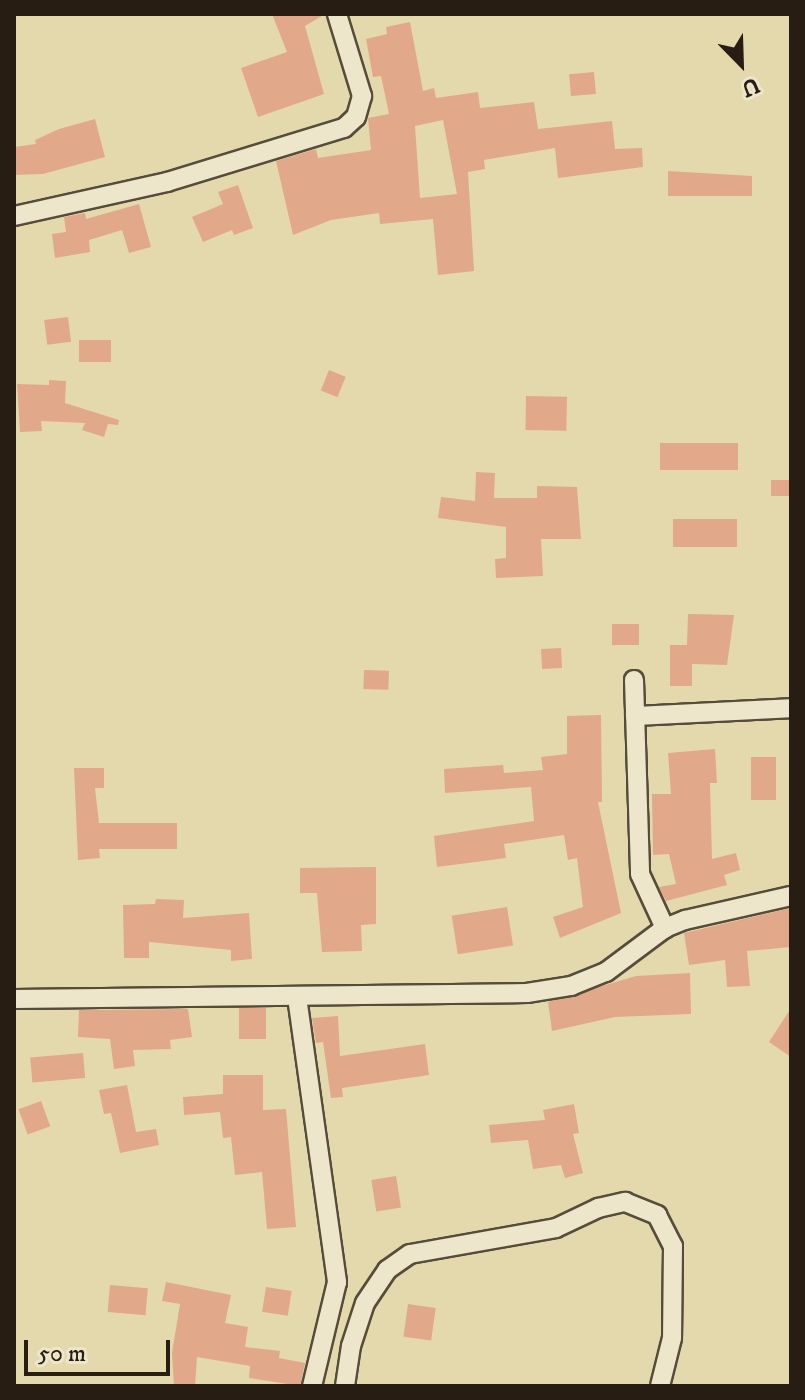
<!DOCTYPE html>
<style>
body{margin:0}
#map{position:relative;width:805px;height:1400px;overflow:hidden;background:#e4d9ad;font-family:"IM FELL DW Pica",serif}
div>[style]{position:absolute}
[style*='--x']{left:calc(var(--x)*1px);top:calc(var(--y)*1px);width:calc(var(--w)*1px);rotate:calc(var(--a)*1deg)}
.building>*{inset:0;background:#e2a88a;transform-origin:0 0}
.roads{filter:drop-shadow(2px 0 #564c3a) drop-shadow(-2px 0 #564c3a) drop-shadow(0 2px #564c3a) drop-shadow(0 -2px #564c3a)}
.minor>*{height:18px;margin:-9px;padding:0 9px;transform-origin:9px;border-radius:9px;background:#ede6ca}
span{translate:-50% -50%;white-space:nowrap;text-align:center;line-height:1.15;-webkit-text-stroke:6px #ede6ca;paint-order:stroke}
.frame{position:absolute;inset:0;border:16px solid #271d13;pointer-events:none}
.north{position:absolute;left:701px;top:24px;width:80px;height:80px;-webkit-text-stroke:6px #ede6ca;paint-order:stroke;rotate:157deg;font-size:22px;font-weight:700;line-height:32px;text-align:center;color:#271d13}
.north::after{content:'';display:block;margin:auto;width:28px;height:36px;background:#271d13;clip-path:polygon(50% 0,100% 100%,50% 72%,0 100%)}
.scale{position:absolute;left:24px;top:1340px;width:146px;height:36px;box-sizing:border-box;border:4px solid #271d13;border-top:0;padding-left:10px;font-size:24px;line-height:28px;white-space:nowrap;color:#271d13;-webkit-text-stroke:6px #ede6ca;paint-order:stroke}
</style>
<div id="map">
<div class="building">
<i style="clip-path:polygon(272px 14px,325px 14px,305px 26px,324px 94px,258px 117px,241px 68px,287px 52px)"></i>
<i style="clip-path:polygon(evenodd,410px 22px,423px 91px,434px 88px,436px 98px,478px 92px,480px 108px,534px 102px,538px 129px,612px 121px,615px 149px,642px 148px,643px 167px,558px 178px,555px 148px,484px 160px,485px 169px,468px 172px,474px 271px,438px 275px,433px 219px,380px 224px,379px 213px,331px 220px,293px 235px,276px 161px,316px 149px,318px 158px,371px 150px,368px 118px,389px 114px,381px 76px,373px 77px,366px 39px,387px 34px,386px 27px,410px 22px,443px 120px,457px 194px,420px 198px,415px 126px,443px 120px)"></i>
<i style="left:594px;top:72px;width:22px;height:25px;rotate:85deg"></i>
<i style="clip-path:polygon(95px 119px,105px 157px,43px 174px,14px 175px,14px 147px,36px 144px,35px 140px,59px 129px)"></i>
<i style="clip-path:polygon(668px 171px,752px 176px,752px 196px,668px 196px)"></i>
<i style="clip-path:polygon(238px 185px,253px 228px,234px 235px,232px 230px,203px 242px,192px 217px,223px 204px,218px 192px)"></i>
<i style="clip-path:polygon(139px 204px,151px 247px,129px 253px,122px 230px,89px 240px,90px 252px,55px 258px,52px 234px,66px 232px,64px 217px,85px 213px,86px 219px)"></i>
<i style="left:68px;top:317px;width:25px;height:24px;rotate:83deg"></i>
<i style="left:111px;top:340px;width:22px;height:32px;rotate:90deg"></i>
<i style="left:329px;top:370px;width:18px;height:22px;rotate:22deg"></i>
<i style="clip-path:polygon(49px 380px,66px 381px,65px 403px,119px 420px,118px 425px,108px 424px,104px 437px,82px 430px,85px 423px,41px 421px,42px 431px,20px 432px,17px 384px,49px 385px)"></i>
<i style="left:526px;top:396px;width:41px;height:34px;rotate:1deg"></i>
<i style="left:660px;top:443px;width:78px;height:27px"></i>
<i style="clip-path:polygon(476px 472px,495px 473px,494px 498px,537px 498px,537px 486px,577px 487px,581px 539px,541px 539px,543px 576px,496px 578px,495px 559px,506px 558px,506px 527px,438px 518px,441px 497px,475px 501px)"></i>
<i style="left:771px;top:480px;width:20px;height:16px"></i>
<i style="left:737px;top:519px;width:28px;height:64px;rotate:90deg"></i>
<i style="clip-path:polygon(688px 614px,734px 615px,727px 665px,692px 664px,692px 686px,670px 686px,670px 645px,687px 645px)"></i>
<i style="left:639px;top:624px;width:21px;height:27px;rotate:90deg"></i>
<i style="left:561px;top:648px;width:20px;height:20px;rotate:87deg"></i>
<i style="left:364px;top:670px;width:25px;height:19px;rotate:2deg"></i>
<i style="clip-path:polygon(601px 715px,602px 802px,598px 802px,621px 913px,560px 938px,553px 917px,583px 907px,577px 858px,568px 860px,564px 835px,504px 844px,506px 858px,437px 867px,434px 836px,534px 821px,531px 787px,445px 793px,444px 769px,503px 765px,504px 773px,543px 770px,541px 757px,567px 754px,567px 716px)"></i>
<i style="clip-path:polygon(715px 749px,717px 783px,710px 783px,712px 859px,736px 853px,740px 870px,724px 875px,727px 885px,666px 901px,659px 887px,676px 884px,669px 854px,653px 855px,652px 794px,671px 794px,668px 753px)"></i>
<i style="left:751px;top:757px;width:25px;height:43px"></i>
<i style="clip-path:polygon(74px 768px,104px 768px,104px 788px,95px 788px,99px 823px,177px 823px,177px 849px,99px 849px,100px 858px,78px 860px)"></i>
<i style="clip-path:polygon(376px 867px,376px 924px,361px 925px,362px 951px,322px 952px,317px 893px,300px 893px,300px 868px)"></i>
<i style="clip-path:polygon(156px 899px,184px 900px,183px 918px,249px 913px,252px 959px,231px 961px,231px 950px,149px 942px,149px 958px,124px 958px,123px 905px,155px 904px)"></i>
<i style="left:507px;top:907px;width:39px;height:56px;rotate:81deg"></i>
<i style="clip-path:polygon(791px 908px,791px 947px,747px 951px,750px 986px,727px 987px,725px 960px,689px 965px,684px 933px)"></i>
<i style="clip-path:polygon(690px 973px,691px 1014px,615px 1017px,552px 1031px,548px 1002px,636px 976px)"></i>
<i style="left:239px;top:1008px;width:27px;height:31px"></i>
<i style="clip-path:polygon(791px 1008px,791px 1057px,769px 1042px)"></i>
<i style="clip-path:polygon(188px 1009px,192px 1037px,170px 1040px,171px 1049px,133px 1050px,135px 1066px,114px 1069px,110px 1039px,78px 1037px,79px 1010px)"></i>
<i style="clip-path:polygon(338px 1016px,340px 1056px,425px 1044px,429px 1075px,342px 1088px,343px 1097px,331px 1098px,323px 1042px,316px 1043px,312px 1018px)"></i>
<i style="left:83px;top:1053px;width:25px;height:53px;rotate:85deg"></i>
<i style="clip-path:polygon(223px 1075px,263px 1075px,263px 1110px,286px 1109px,296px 1227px,267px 1229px,262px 1172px,235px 1175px,231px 1137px,223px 1138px,220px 1112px,184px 1115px,183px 1097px,223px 1094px)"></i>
<i style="clip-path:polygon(127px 1085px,136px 1132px,156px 1129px,159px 1145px,120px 1153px,111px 1113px,104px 1114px,99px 1090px)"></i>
<i style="left:41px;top:1101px;width:27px;height:24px;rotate:70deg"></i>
<i style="clip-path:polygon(574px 1104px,579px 1133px,573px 1134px,583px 1173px,565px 1178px,561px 1165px,533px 1169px,528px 1140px,491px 1143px,489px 1125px,545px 1120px,543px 1110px)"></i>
<i style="left:396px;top:1176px;width:32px;height:25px;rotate:81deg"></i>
<i style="clip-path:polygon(166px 1282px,231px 1295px,225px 1323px,248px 1327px,245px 1347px,280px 1351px,279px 1358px,305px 1363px,300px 1386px,249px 1378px,250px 1366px,197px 1357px,195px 1386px,174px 1386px,172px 1353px,180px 1304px,162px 1301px)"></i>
<i style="left:110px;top:1285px;width:38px;height:27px;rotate:5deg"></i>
<i style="left:266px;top:1287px;width:26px;height:25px;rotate:9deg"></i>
<i style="left:408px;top:1304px;width:28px;height:33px;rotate:8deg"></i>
</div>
<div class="roads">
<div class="minor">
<i style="--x:14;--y:216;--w:157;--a:-12.5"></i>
<i style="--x:167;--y:182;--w:185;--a:-17"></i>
<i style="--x:344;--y:128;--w:16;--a:-43"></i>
<i style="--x:356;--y:117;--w:22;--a:-74"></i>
<i style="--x:362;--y:96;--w:86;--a:-107"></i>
<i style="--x:634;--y:680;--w:194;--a:88.2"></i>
<i style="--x:640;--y:874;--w:60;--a:65.2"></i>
<i style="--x:635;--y:716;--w:156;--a:-2.9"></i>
<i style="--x:297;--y:997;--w:288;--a:82"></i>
<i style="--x:337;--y:1282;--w:107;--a:103.5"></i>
<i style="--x:14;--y:999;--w:513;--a:-0.67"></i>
<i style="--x:527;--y:993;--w:45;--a:-9"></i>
<i style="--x:571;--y:986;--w:38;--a:-22"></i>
<i style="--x:606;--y:972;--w:74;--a:-36.7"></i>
<i style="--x:665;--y:928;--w:22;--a:-22"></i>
<i style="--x:685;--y:920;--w:109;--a:-12.8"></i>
<i style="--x:345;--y:1386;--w:40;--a:-81.5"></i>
<i style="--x:351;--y:1346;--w:45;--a:-72"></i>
<i style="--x:365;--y:1303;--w:40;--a:-56"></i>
<i style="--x:387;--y:1270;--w:28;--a:-35"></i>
<i style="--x:410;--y:1254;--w:148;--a:-10.1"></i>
<i style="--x:556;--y:1228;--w:47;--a:-25.5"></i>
<i style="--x:598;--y:1208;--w:28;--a:-13"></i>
<i style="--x:625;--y:1202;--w:35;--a:22"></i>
<i style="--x:657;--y:1215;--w:35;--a:63"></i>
<i style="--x:673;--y:1246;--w:92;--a:90.6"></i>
<i style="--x:672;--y:1338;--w:49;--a:104"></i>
</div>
</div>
<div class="frame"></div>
<div class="north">U</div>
<div class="scale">50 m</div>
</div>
